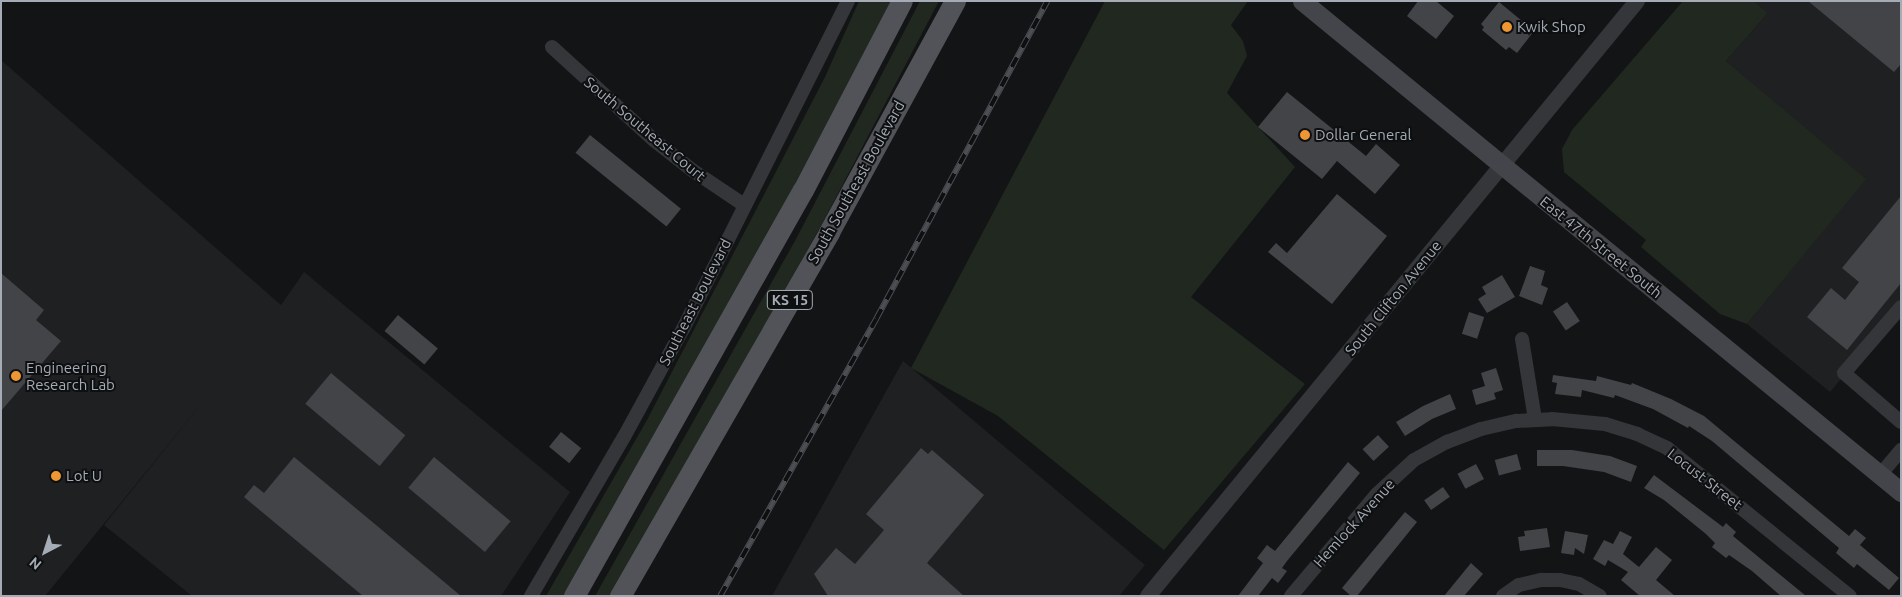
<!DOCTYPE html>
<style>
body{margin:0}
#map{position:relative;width:1902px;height:597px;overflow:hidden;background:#131415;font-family:Ubuntu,sans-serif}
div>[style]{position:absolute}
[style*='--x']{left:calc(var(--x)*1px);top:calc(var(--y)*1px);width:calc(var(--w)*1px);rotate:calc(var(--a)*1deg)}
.built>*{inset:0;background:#1f2022}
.green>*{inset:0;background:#202820}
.building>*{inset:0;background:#424448;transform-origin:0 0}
.minor>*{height:14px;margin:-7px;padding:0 7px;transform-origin:7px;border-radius:7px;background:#34363a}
.tertiary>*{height:16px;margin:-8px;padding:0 8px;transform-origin:8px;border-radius:8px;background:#34363a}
.secondary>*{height:19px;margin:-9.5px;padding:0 9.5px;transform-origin:9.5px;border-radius:9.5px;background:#43454a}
.primary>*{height:21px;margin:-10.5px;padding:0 10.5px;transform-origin:10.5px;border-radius:10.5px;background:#515359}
.rail>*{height:5.5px;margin-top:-2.75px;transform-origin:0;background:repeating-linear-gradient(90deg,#0e0f10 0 11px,#4c4e53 0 22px);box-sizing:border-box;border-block:1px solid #4c4e53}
.dots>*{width:14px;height:14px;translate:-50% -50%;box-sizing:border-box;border:2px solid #0e0f10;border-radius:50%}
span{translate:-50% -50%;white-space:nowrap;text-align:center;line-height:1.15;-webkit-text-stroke:4px #0e0f10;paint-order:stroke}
.shield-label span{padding:1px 4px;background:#0e0f10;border:1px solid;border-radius:4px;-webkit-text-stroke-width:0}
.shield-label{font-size:14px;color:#a5acb5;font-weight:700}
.poi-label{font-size:15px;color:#a5acb5}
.left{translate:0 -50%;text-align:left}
.street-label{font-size:15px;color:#a5acb5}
.frame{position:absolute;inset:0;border:2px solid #a5acb5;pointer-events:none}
.north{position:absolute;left:20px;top:527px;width:50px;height:50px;-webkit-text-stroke:4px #0e0f10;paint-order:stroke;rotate:220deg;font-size:14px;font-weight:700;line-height:20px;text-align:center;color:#a5acb5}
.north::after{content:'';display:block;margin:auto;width:18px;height:22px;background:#a5acb5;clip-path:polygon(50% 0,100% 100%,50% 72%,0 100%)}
</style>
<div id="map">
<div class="built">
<i style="clip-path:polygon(1754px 1px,1901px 1px,1901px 307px,1830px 392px,1747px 324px,1865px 179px,1726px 61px,1768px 13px)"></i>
<i style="clip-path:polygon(1px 60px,281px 305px,304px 272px,570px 492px,501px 596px,192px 596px,104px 525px,207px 397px,45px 596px,1px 596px)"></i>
<i style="clip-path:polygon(903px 361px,1145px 565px,1119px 596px,772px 596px)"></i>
</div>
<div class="green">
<i style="clip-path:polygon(859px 1px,893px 1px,748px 272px,565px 596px,546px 596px,647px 420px,825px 77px)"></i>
<i style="clip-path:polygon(920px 1px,939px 1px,821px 226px,611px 596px,595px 596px,796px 239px)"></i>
<i style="clip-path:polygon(1105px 1px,1248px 1px,1231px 25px,1243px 41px,1247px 56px,1227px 93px,1295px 167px,1191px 297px,1305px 384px,1164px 550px,998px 416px,911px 368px)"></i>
<i style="clip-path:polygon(1683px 1px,1754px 1px,1768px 13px,1726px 61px,1866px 179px,1747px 324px,1720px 314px,1641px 247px,1646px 240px,1564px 172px,1562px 149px,1572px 130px)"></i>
</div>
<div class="building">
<i style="clip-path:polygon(1418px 1px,1436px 1px,1454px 16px,1436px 39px,1407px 16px)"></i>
<i style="clip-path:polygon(1808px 1px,1901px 1px,1901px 64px,1894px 72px)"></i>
<i style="clip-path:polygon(1499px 2px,1534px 31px,1517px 53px,1509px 47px,1506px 50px,1482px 30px,1484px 27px,1481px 24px)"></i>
<i style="clip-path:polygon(1287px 92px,1366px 156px,1376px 144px,1400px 165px,1375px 194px,1337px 161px,1322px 179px,1258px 127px)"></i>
<i style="left:590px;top:135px;width:117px;height:23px;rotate:39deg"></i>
<i style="clip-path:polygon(1337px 194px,1387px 236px,1332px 304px,1268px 252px,1276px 243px,1287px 253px)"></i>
<i style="clip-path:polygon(1901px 196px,1901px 283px,1847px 350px,1807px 317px,1831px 288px,1845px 300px,1859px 282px,1842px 268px)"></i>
<i style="clip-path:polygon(1530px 266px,1545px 271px,1541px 285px,1548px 288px,1542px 305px,1519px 296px)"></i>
<i style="clip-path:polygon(1px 273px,44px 310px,36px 320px,61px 341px,1px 411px)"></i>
<i style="clip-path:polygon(1502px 275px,1515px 297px,1487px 313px,1478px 299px,1486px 294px,1482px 287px)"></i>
<i style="left:1567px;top:302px;width:23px;height:17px;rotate:56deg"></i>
<i style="left:1469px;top:312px;width:16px;height:23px;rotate:18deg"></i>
<i style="left:398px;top:315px;width:52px;height:21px;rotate:40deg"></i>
<i style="clip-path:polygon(1496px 368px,1503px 390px,1494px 393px,1496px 399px,1476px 405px,1472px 390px,1485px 386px,1481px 373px)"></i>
<i style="left:331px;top:373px;width:97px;height:40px;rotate:40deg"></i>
<i style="clip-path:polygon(1553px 375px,1596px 381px,1597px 376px,1631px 385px,1632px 383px,1671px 399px,1704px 416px,1849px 536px,1855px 529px,1866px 538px,1860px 545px,1899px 578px,1889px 590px,1857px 564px,1854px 568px,1836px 553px,1839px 548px,1712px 441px,1689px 426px,1688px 428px,1653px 409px,1615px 395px,1614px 398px,1582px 390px,1581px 397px,1555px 394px,1557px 383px,1552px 382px)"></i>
<i style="clip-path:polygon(1450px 394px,1456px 409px,1432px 419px,1405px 436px,1396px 422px,1423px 406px)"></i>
<i style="left:561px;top:432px;width:26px;height:19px;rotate:39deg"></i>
<i style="left:1378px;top:435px;width:16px;height:21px;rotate:47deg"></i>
<i style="clip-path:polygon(921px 448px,928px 454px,932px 450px,984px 495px,927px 563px,964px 596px,828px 596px,814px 574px,836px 548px,855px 564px,884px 530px,866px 514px)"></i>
<i style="clip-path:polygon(1537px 450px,1572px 450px,1610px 456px,1637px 466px,1631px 482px,1604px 472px,1563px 466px,1537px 466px)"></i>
<i style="left:1517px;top:454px;width:16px;height:23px;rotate:75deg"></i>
<i style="clip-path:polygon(294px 457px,364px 515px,461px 596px,363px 596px,244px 497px,254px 485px,264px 493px)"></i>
<i style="left:434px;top:457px;width:100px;height:40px;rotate:40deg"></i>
<i style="clip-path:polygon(1348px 462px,1360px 473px,1287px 561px,1282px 568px,1287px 571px,1278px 583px,1272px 578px,1258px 596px,1238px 596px,1263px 563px,1257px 558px,1267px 545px,1275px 551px)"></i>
<i style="left:1476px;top:464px;width:17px;height:21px;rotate:62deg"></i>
<i style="clip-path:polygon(1654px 475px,1723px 527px,1726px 523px,1736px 532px,1733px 536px,1806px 596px,1781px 596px,1752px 571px,1729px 555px,1726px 558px,1712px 547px,1715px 543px,1706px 534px,1664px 500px,1644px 488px)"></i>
<i style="left:1443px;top:487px;width:12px;height:23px;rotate:55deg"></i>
<i style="clip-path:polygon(1405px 512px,1417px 522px,1357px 596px,1351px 596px,1342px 588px)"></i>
<i style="clip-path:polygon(1547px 528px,1550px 547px,1520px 551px,1518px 537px,1525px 536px,1524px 531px)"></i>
<i style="clip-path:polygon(1565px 531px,1588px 535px,1584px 554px,1575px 548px,1574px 555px,1561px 553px)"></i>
<i style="clip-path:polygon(1620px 531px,1632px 537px,1623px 554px,1639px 567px,1656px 547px,1672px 560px,1656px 580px,1675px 596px,1640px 596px,1621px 580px,1628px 572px,1608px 560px,1605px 566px,1593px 559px,1604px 540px,1613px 544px)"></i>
<i style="clip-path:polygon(1471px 563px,1483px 574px,1464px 596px,1444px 596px)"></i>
</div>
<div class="minor">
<i style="--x:552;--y:47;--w:139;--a:42.4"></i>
<i style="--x:655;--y:141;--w:47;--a:38.1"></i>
<i style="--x:692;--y:170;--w:63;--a:33.9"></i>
<i style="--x:1901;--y:307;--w:87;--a:130.8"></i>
<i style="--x:1844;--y:373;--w:75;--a:40.7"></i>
<i style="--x:1522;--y:339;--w:81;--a:80.8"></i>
<i style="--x:1880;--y:475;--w:33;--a:-50"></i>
<i style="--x:531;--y:596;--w:184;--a:-59.7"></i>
<i style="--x:624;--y:437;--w:123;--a:-61.4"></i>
<i style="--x:683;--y:329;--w:367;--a:-63.3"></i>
<i style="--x:1291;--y:596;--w:133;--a:-49.9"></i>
<i style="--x:1377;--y:494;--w:50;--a:-42.6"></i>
<i style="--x:1414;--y:460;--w:38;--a:-29"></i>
<i style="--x:1447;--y:442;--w:36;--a:-21"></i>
<i style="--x:1481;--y:429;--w:37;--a:-13"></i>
<i style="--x:1517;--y:421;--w:35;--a:-3"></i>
<i style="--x:1552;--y:419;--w:53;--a:5.4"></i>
<i style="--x:1605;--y:424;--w:34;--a:17"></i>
<i style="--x:1637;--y:434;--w:33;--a:25"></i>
<i style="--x:1667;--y:448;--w:235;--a:39"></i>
<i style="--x:1503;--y:596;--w:19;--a:-35"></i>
<i style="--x:1519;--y:585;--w:23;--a:-13"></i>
<i style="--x:1541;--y:580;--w:19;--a:0"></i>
<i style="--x:1560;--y:580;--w:19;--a:12"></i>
<i style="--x:1579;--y:584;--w:24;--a:30"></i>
</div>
<div class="tertiary">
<i style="--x:1148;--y:596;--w:770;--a:-50.58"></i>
</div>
<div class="secondary">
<i style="--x:1302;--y:1;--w:775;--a:39.34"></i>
</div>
<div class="primary">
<i style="--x:574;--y:596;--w:466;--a:-60.6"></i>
<i style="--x:803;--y:190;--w:213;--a:-62.4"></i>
<i style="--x:620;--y:596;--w:420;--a:-60.1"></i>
<i style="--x:829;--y:232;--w:263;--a:-61.4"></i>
</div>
<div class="rail">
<i style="--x:720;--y:596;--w:318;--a:-60.6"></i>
<i style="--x:876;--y:319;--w:361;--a:-61.7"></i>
</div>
<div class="dots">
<i style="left:1507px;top:27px;background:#ee9633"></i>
<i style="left:1305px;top:135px;background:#ee9633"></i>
<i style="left:16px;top:376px;background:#ee9633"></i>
<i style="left:56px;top:476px;background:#ee9633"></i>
</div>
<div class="shield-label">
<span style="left:790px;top:300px">KS 15</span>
</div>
<div class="poi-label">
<span class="left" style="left:1517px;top:27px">Kwik Shop</span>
<span class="left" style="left:1315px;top:135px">Dollar General</span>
<span class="left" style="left:26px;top:376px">Engineering<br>Research Lab</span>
<span class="left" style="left:66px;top:476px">Lot U</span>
</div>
<div class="street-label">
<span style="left:645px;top:129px;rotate:40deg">South Southeast Court</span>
<span style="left:856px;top:182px;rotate:-61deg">South Southeast Boulevard</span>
<span style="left:1601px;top:247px;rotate:39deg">East 47th Street South</span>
<span style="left:1393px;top:298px;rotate:-51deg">South Clifton Avenue</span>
<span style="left:695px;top:302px;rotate:-63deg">Southeast Boulevard</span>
<span style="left:1705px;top:479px;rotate:38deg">Locust Street</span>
<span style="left:1354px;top:523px;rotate:-48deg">Hemlock Avenue</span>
</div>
<div class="frame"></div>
<div class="north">N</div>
</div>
